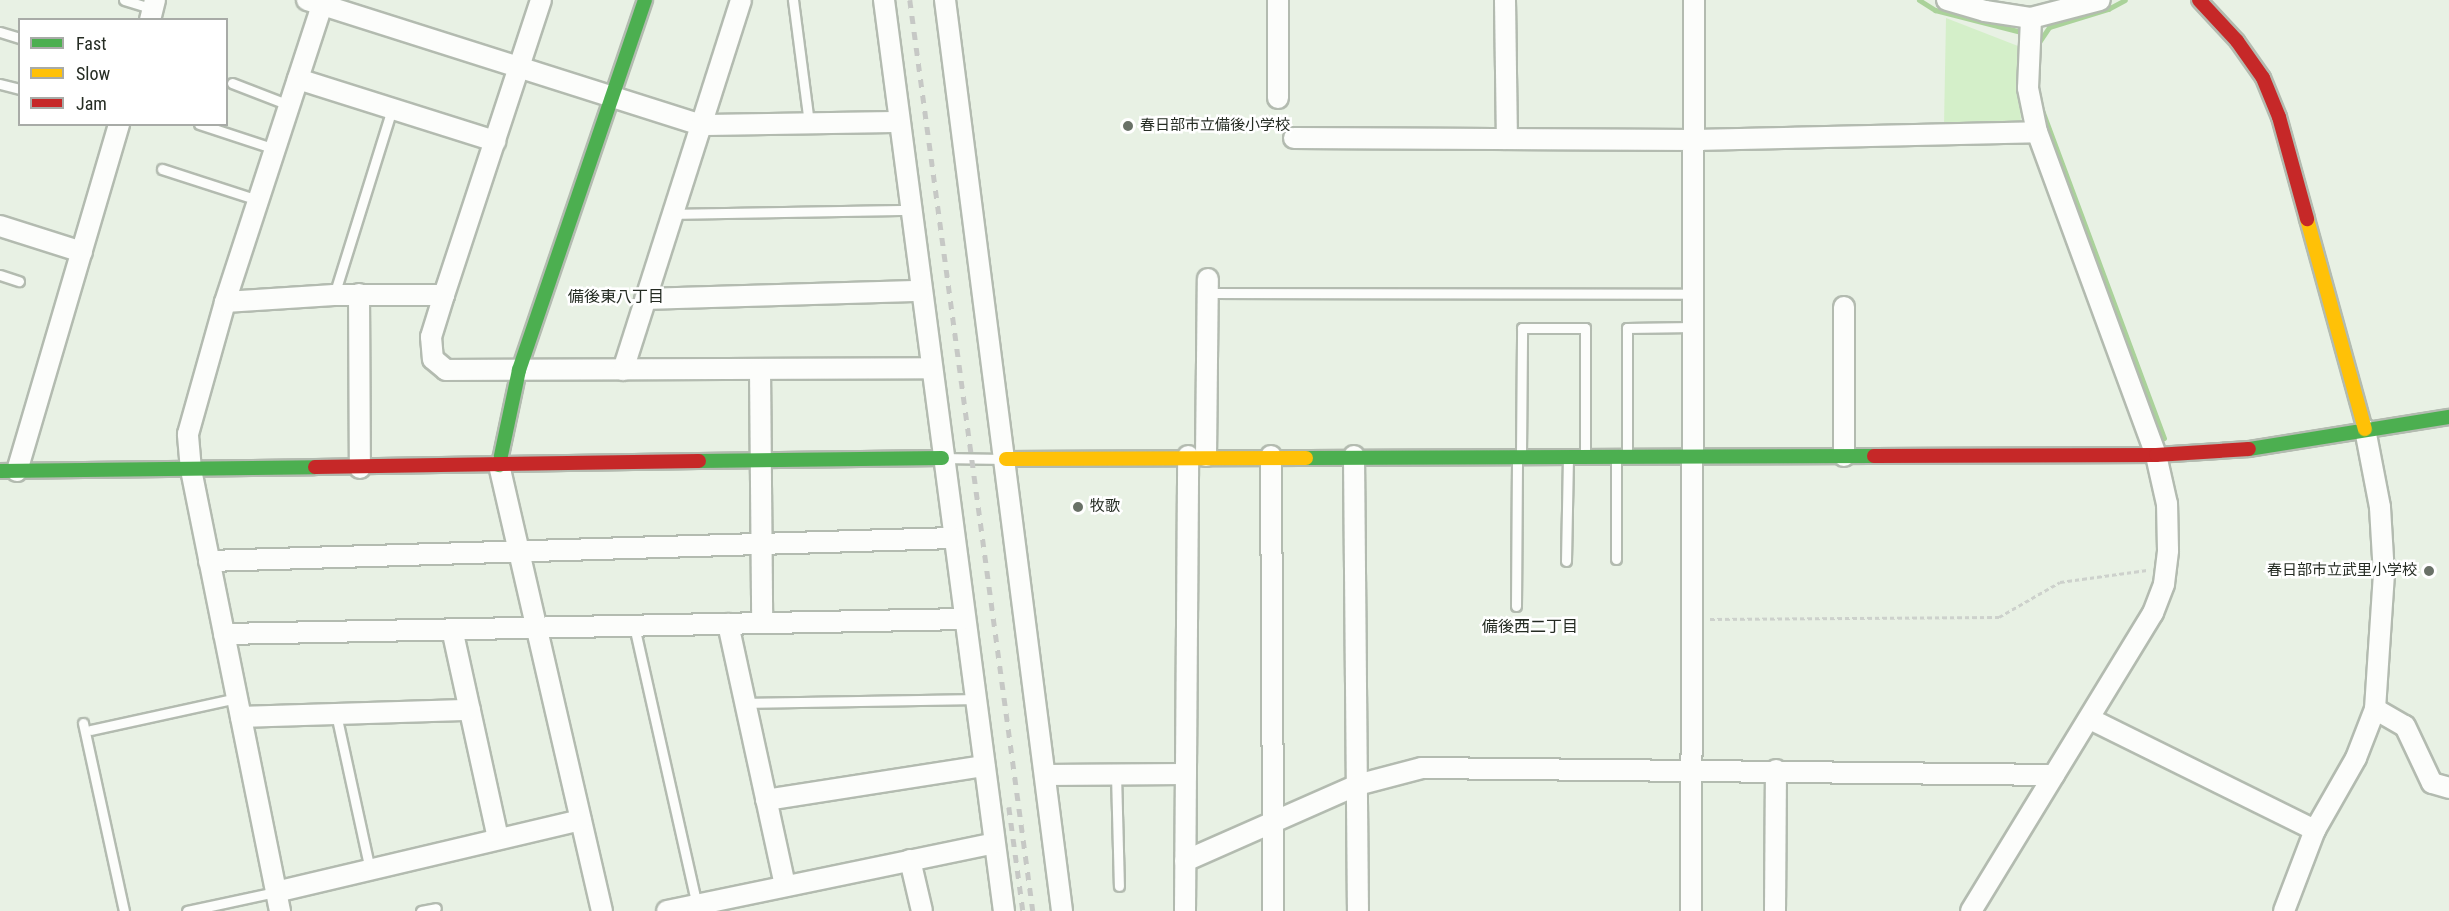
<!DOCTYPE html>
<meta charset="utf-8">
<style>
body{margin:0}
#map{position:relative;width:2449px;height:911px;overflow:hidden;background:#e8f1e4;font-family:"Roboto Condensed","Noto Sans JP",sans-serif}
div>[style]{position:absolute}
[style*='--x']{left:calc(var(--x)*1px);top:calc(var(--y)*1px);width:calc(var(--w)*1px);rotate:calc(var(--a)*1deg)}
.green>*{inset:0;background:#d4efc9}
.stream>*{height:5px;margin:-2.5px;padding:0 2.5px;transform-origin:2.5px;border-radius:2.5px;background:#aad29a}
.path>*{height:3px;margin-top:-1.5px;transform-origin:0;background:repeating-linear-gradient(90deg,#cdd1cc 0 4.5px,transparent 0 7.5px)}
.roads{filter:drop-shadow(2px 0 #b3bbb0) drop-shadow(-2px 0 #b3bbb0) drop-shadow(0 2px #b3bbb0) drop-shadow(0 -2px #b3bbb0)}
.lane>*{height:9px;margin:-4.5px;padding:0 4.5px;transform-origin:4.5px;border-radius:4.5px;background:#fcfdfb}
.street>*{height:20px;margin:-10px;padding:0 10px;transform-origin:10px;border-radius:10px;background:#fcfdfb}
.fast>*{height:14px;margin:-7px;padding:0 7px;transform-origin:7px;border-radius:7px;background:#4caf50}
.slow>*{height:14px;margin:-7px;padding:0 7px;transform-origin:7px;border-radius:7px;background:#ffc107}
.jam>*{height:14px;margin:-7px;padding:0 7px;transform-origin:7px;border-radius:7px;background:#c62828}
.rail>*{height:4.5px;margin-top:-2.25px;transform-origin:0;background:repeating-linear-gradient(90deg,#c6c8c5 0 8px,transparent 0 16px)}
.dots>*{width:16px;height:16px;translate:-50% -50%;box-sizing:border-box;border:3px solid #fff;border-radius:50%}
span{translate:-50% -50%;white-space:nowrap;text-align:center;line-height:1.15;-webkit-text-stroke:5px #fff;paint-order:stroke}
.poi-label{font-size:15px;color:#252c23}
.left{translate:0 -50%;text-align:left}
.right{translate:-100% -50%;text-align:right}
.neighbourhood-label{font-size:16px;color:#252c23}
.legend{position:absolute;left:18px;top:18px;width:210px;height:108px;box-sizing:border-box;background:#fff;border:2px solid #a8aba7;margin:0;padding:8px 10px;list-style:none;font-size:18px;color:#252c23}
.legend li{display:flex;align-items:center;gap:12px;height:30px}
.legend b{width:30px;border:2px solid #a8aba7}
</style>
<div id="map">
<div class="green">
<i style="clip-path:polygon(1946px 18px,2018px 46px,2021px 123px,1944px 125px)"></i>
</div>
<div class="stream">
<i style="--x:1919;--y:0;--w:19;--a:32"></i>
<i style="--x:1935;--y:10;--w:93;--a:14.3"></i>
<i style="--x:2039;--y:42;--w:18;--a:-56"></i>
<i style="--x:2049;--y:27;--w:62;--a:-17"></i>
<i style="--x:2108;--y:9;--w:19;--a:-28"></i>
<i style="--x:2042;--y:110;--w:350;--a:69.6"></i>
</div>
<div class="path">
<i style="--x:1710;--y:619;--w:289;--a:-0.4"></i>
<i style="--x:1999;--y:617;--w:70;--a:-29.8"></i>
<i style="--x:2060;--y:582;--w:88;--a:-7.9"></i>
</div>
<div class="roads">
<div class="lane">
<i style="--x:124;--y:0;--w:30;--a:17"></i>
<i style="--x:793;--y:0;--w:125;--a:82.6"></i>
<i style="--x:0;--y:32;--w:21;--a:17"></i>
<i style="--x:232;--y:83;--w:61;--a:21.1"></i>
<i style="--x:0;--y:84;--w:21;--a:14"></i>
<i style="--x:199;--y:124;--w:80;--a:18.2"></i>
<i style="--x:162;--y:169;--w:101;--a:17.9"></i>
<i style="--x:672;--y:214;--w:238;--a:-1"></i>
<i style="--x:0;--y:275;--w:20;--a:18"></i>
<i style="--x:1208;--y:293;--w:486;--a:0.1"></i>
<i style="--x:334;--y:295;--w:195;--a:-72.7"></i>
<i style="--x:1521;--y:454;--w:126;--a:-89.5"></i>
<i style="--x:1522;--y:328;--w:63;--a:0"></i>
<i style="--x:1585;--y:328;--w:127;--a:90"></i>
<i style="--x:1627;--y:455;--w:127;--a:-90"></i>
<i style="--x:1627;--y:328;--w:66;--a:-0.9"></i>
<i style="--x:944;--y:458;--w:58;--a:1"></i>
<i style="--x:1616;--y:460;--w:99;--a:90"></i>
<i style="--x:1566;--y:561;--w:101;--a:-88.9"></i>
<i style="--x:1516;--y:606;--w:147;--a:-89.6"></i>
<i style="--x:634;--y:626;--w:286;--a:77.3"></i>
<i style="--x:745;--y:703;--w:230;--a:-1"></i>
<i style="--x:336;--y:714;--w:160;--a:77.7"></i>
<i style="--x:83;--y:723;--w:192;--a:77.7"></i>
<i style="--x:91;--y:730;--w:149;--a:-12.4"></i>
<i style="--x:1116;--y:774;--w:112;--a:88.5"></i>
<i style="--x:187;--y:911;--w:91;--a:-12.1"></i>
<i style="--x:421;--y:911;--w:15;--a:-11"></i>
</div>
<div class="street">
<i style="--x:307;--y:0;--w:413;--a:17.6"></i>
<i style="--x:701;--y:125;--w:198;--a:-0.9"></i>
<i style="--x:541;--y:0;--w:311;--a:108.2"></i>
<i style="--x:444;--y:295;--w:44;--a:107.2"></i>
<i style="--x:431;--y:337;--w:22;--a:85"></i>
<i style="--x:433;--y:359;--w:17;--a:40"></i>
<i style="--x:446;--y:370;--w:484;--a:-0.2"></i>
<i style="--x:884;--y:0;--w:919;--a:82.5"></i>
<i style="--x:945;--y:0;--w:918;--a:82.68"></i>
<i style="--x:1505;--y:0;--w:139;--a:89.2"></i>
<i style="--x:1947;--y:0;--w:40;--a:16"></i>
<i style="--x:1985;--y:11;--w:47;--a:8.7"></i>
<i style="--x:2031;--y:18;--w:71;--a:-14.6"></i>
<i style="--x:150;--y:20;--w:21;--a:-76"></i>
<i style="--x:298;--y:79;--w:207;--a:17.5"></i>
<i style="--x:1278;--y:98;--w:98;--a:-90"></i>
<i style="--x:1294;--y:138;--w:401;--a:0.3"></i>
<i style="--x:1695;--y:140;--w:342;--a:-1.3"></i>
<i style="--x:0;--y:226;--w:86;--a:17.6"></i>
<i style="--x:359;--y:294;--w:174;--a:89.7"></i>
<i style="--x:645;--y:299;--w:276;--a:-1.7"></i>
<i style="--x:225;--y:302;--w:109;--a:-3.7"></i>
<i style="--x:334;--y:295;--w:110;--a:0"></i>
<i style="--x:1844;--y:307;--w:149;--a:90"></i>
<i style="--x:760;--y:369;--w:254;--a:89.5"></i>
<i style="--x:623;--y:370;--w:388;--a:-72.3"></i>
<i style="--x:1206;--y:456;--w:177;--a:-89.4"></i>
<i style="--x:1271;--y:456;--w:455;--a:89.7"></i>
<i style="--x:1354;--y:456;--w:455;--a:89.5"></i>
<i style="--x:499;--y:465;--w:458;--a:77"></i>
<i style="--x:17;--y:471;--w:362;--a:-73.6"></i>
<i style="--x:209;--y:561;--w:744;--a:-1.77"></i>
<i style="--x:728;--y:624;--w:268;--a:77.7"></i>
<i style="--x:452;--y:629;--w:215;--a:77.6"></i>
<i style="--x:224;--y:634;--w:740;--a:-1.16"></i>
<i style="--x:2375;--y:709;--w:34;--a:30"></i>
<i style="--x:2405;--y:726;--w:63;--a:64.7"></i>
<i style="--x:2432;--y:783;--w:18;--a:16"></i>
<i style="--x:241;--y:717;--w:229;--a:-1.8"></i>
<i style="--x:2090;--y:719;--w:251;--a:26.3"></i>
<i style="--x:1045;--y:775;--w:141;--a:-0.4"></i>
<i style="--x:766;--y:800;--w:221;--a:-8.9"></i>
<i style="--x:910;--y:860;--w:52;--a:76.8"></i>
<i style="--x:1185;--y:861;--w:188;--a:-23.8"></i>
<i style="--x:1357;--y:785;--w:67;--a:-14.7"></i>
<i style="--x:1422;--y:768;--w:632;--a:0.63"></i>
<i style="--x:276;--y:892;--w:313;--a:-13.3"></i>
<i style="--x:280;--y:911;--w:450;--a:-101.4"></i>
<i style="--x:191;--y:470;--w:36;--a:-95"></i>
<i style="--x:188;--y:434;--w:137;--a:-74.3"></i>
<i style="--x:225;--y:302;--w:318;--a:-71.9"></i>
<i style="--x:667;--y:911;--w:334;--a:-11.7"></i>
<i style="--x:1185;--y:911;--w:455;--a:-89.6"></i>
<i style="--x:1691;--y:911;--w:911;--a:-89.81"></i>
<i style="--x:1775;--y:911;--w:141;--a:-89.6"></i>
<i style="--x:1971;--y:911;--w:349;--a:-58.6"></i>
<i style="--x:2153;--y:613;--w:31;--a:-69"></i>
<i style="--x:2164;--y:584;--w:34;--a:-83"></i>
<i style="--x:2168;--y:550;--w:46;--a:-91.2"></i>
<i style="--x:2167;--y:504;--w:50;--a:-102.7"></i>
<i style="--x:2156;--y:455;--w:344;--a:-110.2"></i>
<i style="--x:2037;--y:132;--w:45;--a:-101.6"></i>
<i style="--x:2028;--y:88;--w:70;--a:-87.5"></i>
<i style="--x:2284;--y:911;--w:87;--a:-69.1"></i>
<i style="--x:2315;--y:830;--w:83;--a:-60.3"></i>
<i style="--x:2356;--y:758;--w:53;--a:-68.8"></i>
<i style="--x:2375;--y:709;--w:134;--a:-86.2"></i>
<i style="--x:2384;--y:575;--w:68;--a:-93.4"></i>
<i style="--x:2380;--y:507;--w:79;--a:-100.9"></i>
</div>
<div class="fast">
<i style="--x:2249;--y:449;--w:203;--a:-9.1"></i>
<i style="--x:1306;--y:458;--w:568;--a:-0.2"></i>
<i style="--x:699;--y:461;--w:243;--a:-0.7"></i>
<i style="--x:499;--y:465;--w:97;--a:-78.1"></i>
<i style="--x:519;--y:370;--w:391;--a:-71.2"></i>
<i style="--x:0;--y:471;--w:315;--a:-0.7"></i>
</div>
<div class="slow">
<i style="--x:2307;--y:219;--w:218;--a:74.6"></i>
<i style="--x:1006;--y:459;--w:300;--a:-0.2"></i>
</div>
<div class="jam">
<i style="--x:2199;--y:0;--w:56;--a:47.2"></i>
<i style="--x:2237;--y:41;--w:45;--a:54.9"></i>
<i style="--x:2263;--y:78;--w:42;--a:67.7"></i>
<i style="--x:2279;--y:117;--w:106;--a:74.6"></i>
<i style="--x:1874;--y:456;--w:282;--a:-0.2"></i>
<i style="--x:2156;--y:455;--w:93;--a:-3.7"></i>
<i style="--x:315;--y:467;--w:384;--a:-0.9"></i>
</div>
</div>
<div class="rail">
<i style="--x:910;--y:0;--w:919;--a:82.31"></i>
<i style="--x:1009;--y:807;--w:105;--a:82.3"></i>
</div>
<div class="dots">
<i style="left:1128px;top:126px;background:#697167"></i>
<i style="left:1078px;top:507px;background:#697167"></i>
<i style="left:2429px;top:571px;background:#697167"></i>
</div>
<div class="poi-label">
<span class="left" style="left:1140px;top:126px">春日部市立備後小学校</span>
<span class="left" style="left:1090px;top:507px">牧歌</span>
<span class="right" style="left:2417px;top:571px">春日部市立武里小学校</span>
</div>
<div class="neighbourhood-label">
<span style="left:616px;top:297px">備後東八丁目</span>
<span style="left:1530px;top:627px">備後西二丁目</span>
</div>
<ul class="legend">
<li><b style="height:8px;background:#4caf50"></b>Fast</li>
<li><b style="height:8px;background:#ffc107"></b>Slow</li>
<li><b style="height:8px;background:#c62828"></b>Jam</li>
</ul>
</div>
